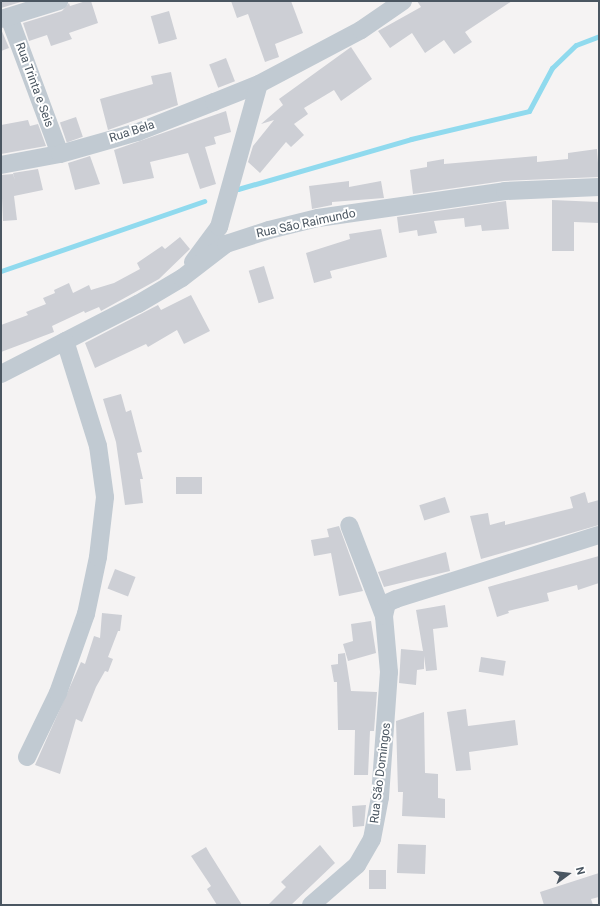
<!DOCTYPE html>
<meta charset="utf-8">
<style>
body{margin:0}
#map{position:relative;width:600px;height:906px;overflow:hidden;background:#f5f3f3;font-family:Roboto,sans-serif}
div>[style]{position:absolute}
[style*='--x']{left:calc(var(--x)*1px);top:calc(var(--y)*1px);width:calc(var(--w)*1px);rotate:calc(var(--a)*1deg)}
.stream>*{height:5px;margin:-2.5px;padding:0 2.5px;transform-origin:2.5px;border-radius:2.5px;background:#90daee}
.building>*{inset:0;background:#cdcfd5;transform-origin:0 0}
.street>*{height:18px;margin:-9px;padding:0 9px;transform-origin:9px;border-radius:9px;background:#c1cad2}
span{translate:-50% -50%;white-space:nowrap;text-align:center;line-height:1.15;-webkit-text-stroke:4px #fff;paint-order:stroke}
.street-label{font-size:12px;color:#4a5661}
.frame{position:absolute;inset:0;border:2px solid #4a5661;pointer-events:none}
.north{position:absolute;left:548px;top:854px;width:40px;height:40px;-webkit-text-stroke:3px #fff;paint-order:stroke;rotate:75deg;font-size:11px;font-weight:700;line-height:16px;text-align:center;color:#4a5661}
.north::after{content:'';display:block;margin:auto;width:14px;height:18px;background:#4a5661;clip-path:polygon(50% 0,100% 100%,50% 72%,0 100%)}
</style>
<div id="map">
<div class="stream">
<i style="--x:238;--y:189;--w:180;--a:-16.1"></i>
<i style="--x:411;--y:139;--w:121;--a:-13.3"></i>
<i style="--x:529;--y:111;--w:49;--a:-61.9"></i>
<i style="--x:552;--y:68;--w:33;--a:-44"></i>
<i style="--x:576;--y:45;--w:25;--a:-21"></i>
<i style="--x:1;--y:271;--w:215;--a:-19"></i>
</div>
<div class="building">
<i style="clip-path:polygon(1px 1px,24px 1px,1px 8px)"></i>
<i style="clip-path:polygon(86px 1px,91px 1px,98px 23px,69px 33px,72px 39px,51px 46px,47px 35px,29px 41px,23px 23px,62px 11px,69px 3px,70px 6px)"></i>
<i style="clip-path:polygon(231px 1px,291px 1px,303px 33px,275px 44px,279px 57px,265px 62px,248px 14px,237px 18px)"></i>
<i style="clip-path:polygon(417px 1px,512px 1px,465px 32px,472px 42px,454px 54px,444px 40px,425px 53px,412px 33px,390px 48px,378px 31px,421px 7px)"></i>
<i style="left:169px;top:11px;width:29px;height:19px;rotate:74deg"></i>
<i style="clip-path:polygon(1px 29px,9px 48px,1px 51px)"></i>
<i style="clip-path:polygon(351px 47px,372px 79px,341px 101px,334px 90px,304px 108px,308px 114px,294px 124px,304px 135px,291px 147px,286px 142px,260px 173px,248px 162px,253px 146px,274px 120px,261px 124px,283px 105px,279px 99px)"></i>
<i style="left:226px;top:58px;width:25px;height:18px;rotate:69deg"></i>
<i style="clip-path:polygon(171px 72px,178px 105px,108px 130px,100px 99px,153px 84px,151px 76px)"></i>
<i style="clip-path:polygon(226px 111px,231px 132px,214px 137px,216px 144px,205px 147px,216px 184px,200px 189px,188px 153px,150px 162px,154px 178px,123px 184px,114px 150px)"></i>
<i style="left:76px;top:117px;width:21px;height:17px;rotate:71deg"></i>
<i style="clip-path:polygon(28px 120px,30px 126px,38px 124px,46px 146px,1px 154px,1px 125px)"></i>
<i style="clip-path:polygon(597px 149px,599px 177px,504px 181px,413px 194px,410px 170px,427px 167px,427px 162px,444px 159px,444px 164px,537px 156px,537px 162px,568px 159px,568px 153px)"></i>
<i style="clip-path:polygon(90px 156px,100px 184px,75px 190px,68px 163px)"></i>
<i style="clip-path:polygon(38px 169px,43px 190px,14px 196px,17px 220px,3px 221px,1px 175px,13px 174px,15px 180px,13px 173px)"></i>
<i style="clip-path:polygon(349px 181px,349px 187px,381px 181px,384px 198px,332px 202px,332px 205px,312px 209px,309px 186px)"></i>
<i style="clip-path:polygon(552px 200px,599px 202px,599px 223px,574px 222px,574px 251px,552px 251px)"></i>
<i style="clip-path:polygon(506px 201px,509px 229px,482px 231px,481px 225px,465px 227px,464px 218px,434px 221px,437px 233px,418px 236px,417px 230px,399px 233px,397px 217px)"></i>
<i style="clip-path:polygon(381px 229px,387px 257px,330px 271px,332px 278px,314px 283px,306px 253px,350px 239px,349px 234px)"></i>
<i style="clip-path:polygon(180px 237px,190px 249px,159px 279px,101px 311px,99px 307px,85px 313px,84px 311px,52px 326px,54px 332px,1px 352px,1px 325px,28px 315px,26px 312px,46px 304px,43px 298px,55px 293px,54px 290px,69px 283px,73px 293px,89px 285px,91px 290px,114px 283px,140px 269px,137px 263px,162px 246px,165px 249px)"></i>
<i style="left:264px;top:266px;width:34px;height:16px;rotate:73deg"></i>
<i style="clip-path:polygon(191px 295px,210px 331px,184px 344px,177px 330px,148px 347px,146px 344px,95px 368px,85px 343px,158px 305px,161px 310px)"></i>
<i style="clip-path:polygon(121px 394px,126px 412px,131px 410px,138px 437px,142px 452px,137px 453px,143px 479px,140px 479px,143px 503px,125px 505px,116px 442px,103px 399px)"></i>
<i style="left:176px;top:477px;width:26px;height:17px"></i>
<i style="clip-path:polygon(585px 492px,588px 503px,599px 500px,599px 525px,481px 559px,470px 516px,488px 513px,490px 525px,505px 521px,505px 525px,573px 508px,570px 497px)"></i>
<i style="left:445px;top:497px;width:16px;height:27px;rotate:72deg"></i>
<i style="clip-path:polygon(339px 526px,363px 591px,339px 596px,331px 553px,314px 556px,311px 540px,329px 537px,327px 529px)"></i>
<i style="clip-path:polygon(446px 552px,450px 571px,384px 587px,378px 572px)"></i>
<i style="clip-path:polygon(599px 556px,599px 583px,578px 590px,577px 585px,547px 593px,549px 601px,508px 611px,509px 613px,497px 617px,488px 587px)"></i>
<i style="left:115px;top:569px;width:22px;height:21px;rotate:21deg"></i>
<i style="clip-path:polygon(445px 605px,448px 627px,433px 629px,437px 670px,426px 671px,424px 656px,424px 669px,417px 670px,416px 685px,399px 683px,401px 649px,423px 651px,416px 610px)"></i>
<i style="clip-path:polygon(102px 613px,122px 615px,120px 631px,118px 631px,108px 657px,113px 659px,108px 672px,105px 671px,96px 687px,82px 722px,76px 719px,60px 774px,35px 765px,81px 662px,85px 664px,94px 636px,100px 638px)"></i>
<i style="clip-path:polygon(371px 621px,376px 653px,348px 661px,343px 644px,353px 641px,351px 624px)"></i>
<i style="clip-path:polygon(345px 653px,351px 691px,377px 692px,374px 731px,370px 731px,368px 775px,354px 775px,355px 730px,338px 730px,337px 682px,334px 682px,331px 665px,338px 664px,338px 654px)"></i>
<i style="left:481px;top:657px;width:25px;height:15px;rotate:9deg"></i>
<i style="clip-path:polygon(466px 709px,468px 726px,515px 720px,518px 745px,469px 752px,471px 770px,456px 771px,447px 712px)"></i>
<i style="clip-path:polygon(424px 712px,425px 773px,438px 774px,438px 798px,445px 799px,445px 818px,402px 816px,403px 792px,398px 792px,396px 721px)"></i>
<i style="clip-path:polygon(366px 805px,364px 826px,353px 827px,352px 806px)"></i>
<i style="left:398px;top:844px;width:28px;height:29px;rotate:2deg"></i>
<i style="clip-path:polygon(320px 845px,335px 863px,291px 905px,268px 905px,286px 887px,281px 882px)"></i>
<i style="clip-path:polygon(206px 847px,210px 854px,242px 905px,217px 905px,207px 889px,211px 886px,191px 856px)"></i>
<i style="left:369px;top:870px;width:17px;height:19px"></i>
<i style="clip-path:polygon(599px 873px,599px 897px,591px 899px,593px 905px,544px 905px,540px 892px)"></i>
</div>
<div class="street">
<i style="--x:9;--y:17;--w:146;--a:69.6"></i>
<i style="--x:1;--y:19;--w:61;--a:-17.2"></i>
<i style="--x:1;--y:165;--w:60;--a:-10.6"></i>
<i style="--x:60;--y:154;--w:81;--a:-15.8"></i>
<i style="--x:138;--y:132;--w:82;--a:-21.5"></i>
<i style="--x:214;--y:102;--w:48;--a:-21.8"></i>
<i style="--x:259;--y:84;--w:115;--a:-27.9"></i>
<i style="--x:361;--y:30;--w:51;--a:-34.6"></i>
<i style="--x:193;--y:262;--w:44;--a:-53.4"></i>
<i style="--x:219;--y:227;--w:148;--a:-74.4"></i>
<i style="--x:1;--y:374;--w:154;--a:-27.1"></i>
<i style="--x:138;--y:304;--w:51;--a:-30.6"></i>
<i style="--x:182;--y:278;--w:56;--a:-37.7"></i>
<i style="--x:226;--y:244;--w:45;--a:-18"></i>
<i style="--x:269;--y:230;--w:50;--a:-13.8"></i>
<i style="--x:318;--y:218;--w:189;--a:-8.2"></i>
<i style="--x:505;--y:191;--w:94;--a:-2.4"></i>
<i style="--x:384;--y:616;--w:13;--a:-77"></i>
<i style="--x:387;--y:603;--w:10;--a:-24"></i>
<i style="--x:396;--y:599;--w:213;--a:-17.5"></i>
<i style="--x:27;--y:757;--w:71;--a:-64.2"></i>
<i style="--x:58;--y:693;--w:84;--a:-70.5"></i>
<i style="--x:86;--y:614;--w:58;--a:-78.1"></i>
<i style="--x:98;--y:557;--w:60;--a:-83.3"></i>
<i style="--x:105;--y:497;--w:51;--a:-97.8"></i>
<i style="--x:98;--y:446;--w:110;--a:-107.4"></i>
<i style="--x:311;--y:905;--w:61;--a:-41"></i>
<i style="--x:357;--y:865;--w:30;--a:-60"></i>
<i style="--x:372;--y:839;--w:43;--a:-79.2"></i>
<i style="--x:380;--y:797;--w:125;--a:-85.9"></i>
<i style="--x:389;--y:672;--w:56;--a:-95.1"></i>
<i style="--x:384;--y:616;--w:97;--a:-111"></i>
</div>
<div class="street-label">
<span style="left:34px;top:85px;rotate:70deg">Rua Trinta e Seis</span>
<span style="left:132px;top:132px;rotate:-18deg">Rua Bela</span>
<span style="left:306px;top:224px;rotate:-12deg">Rua São Raimundo</span>
<span style="left:381px;top:773px;rotate:-83deg">Rua São Domingos</span>
</div>
<div class="frame"></div>
<div class="north">N</div>
</div>
